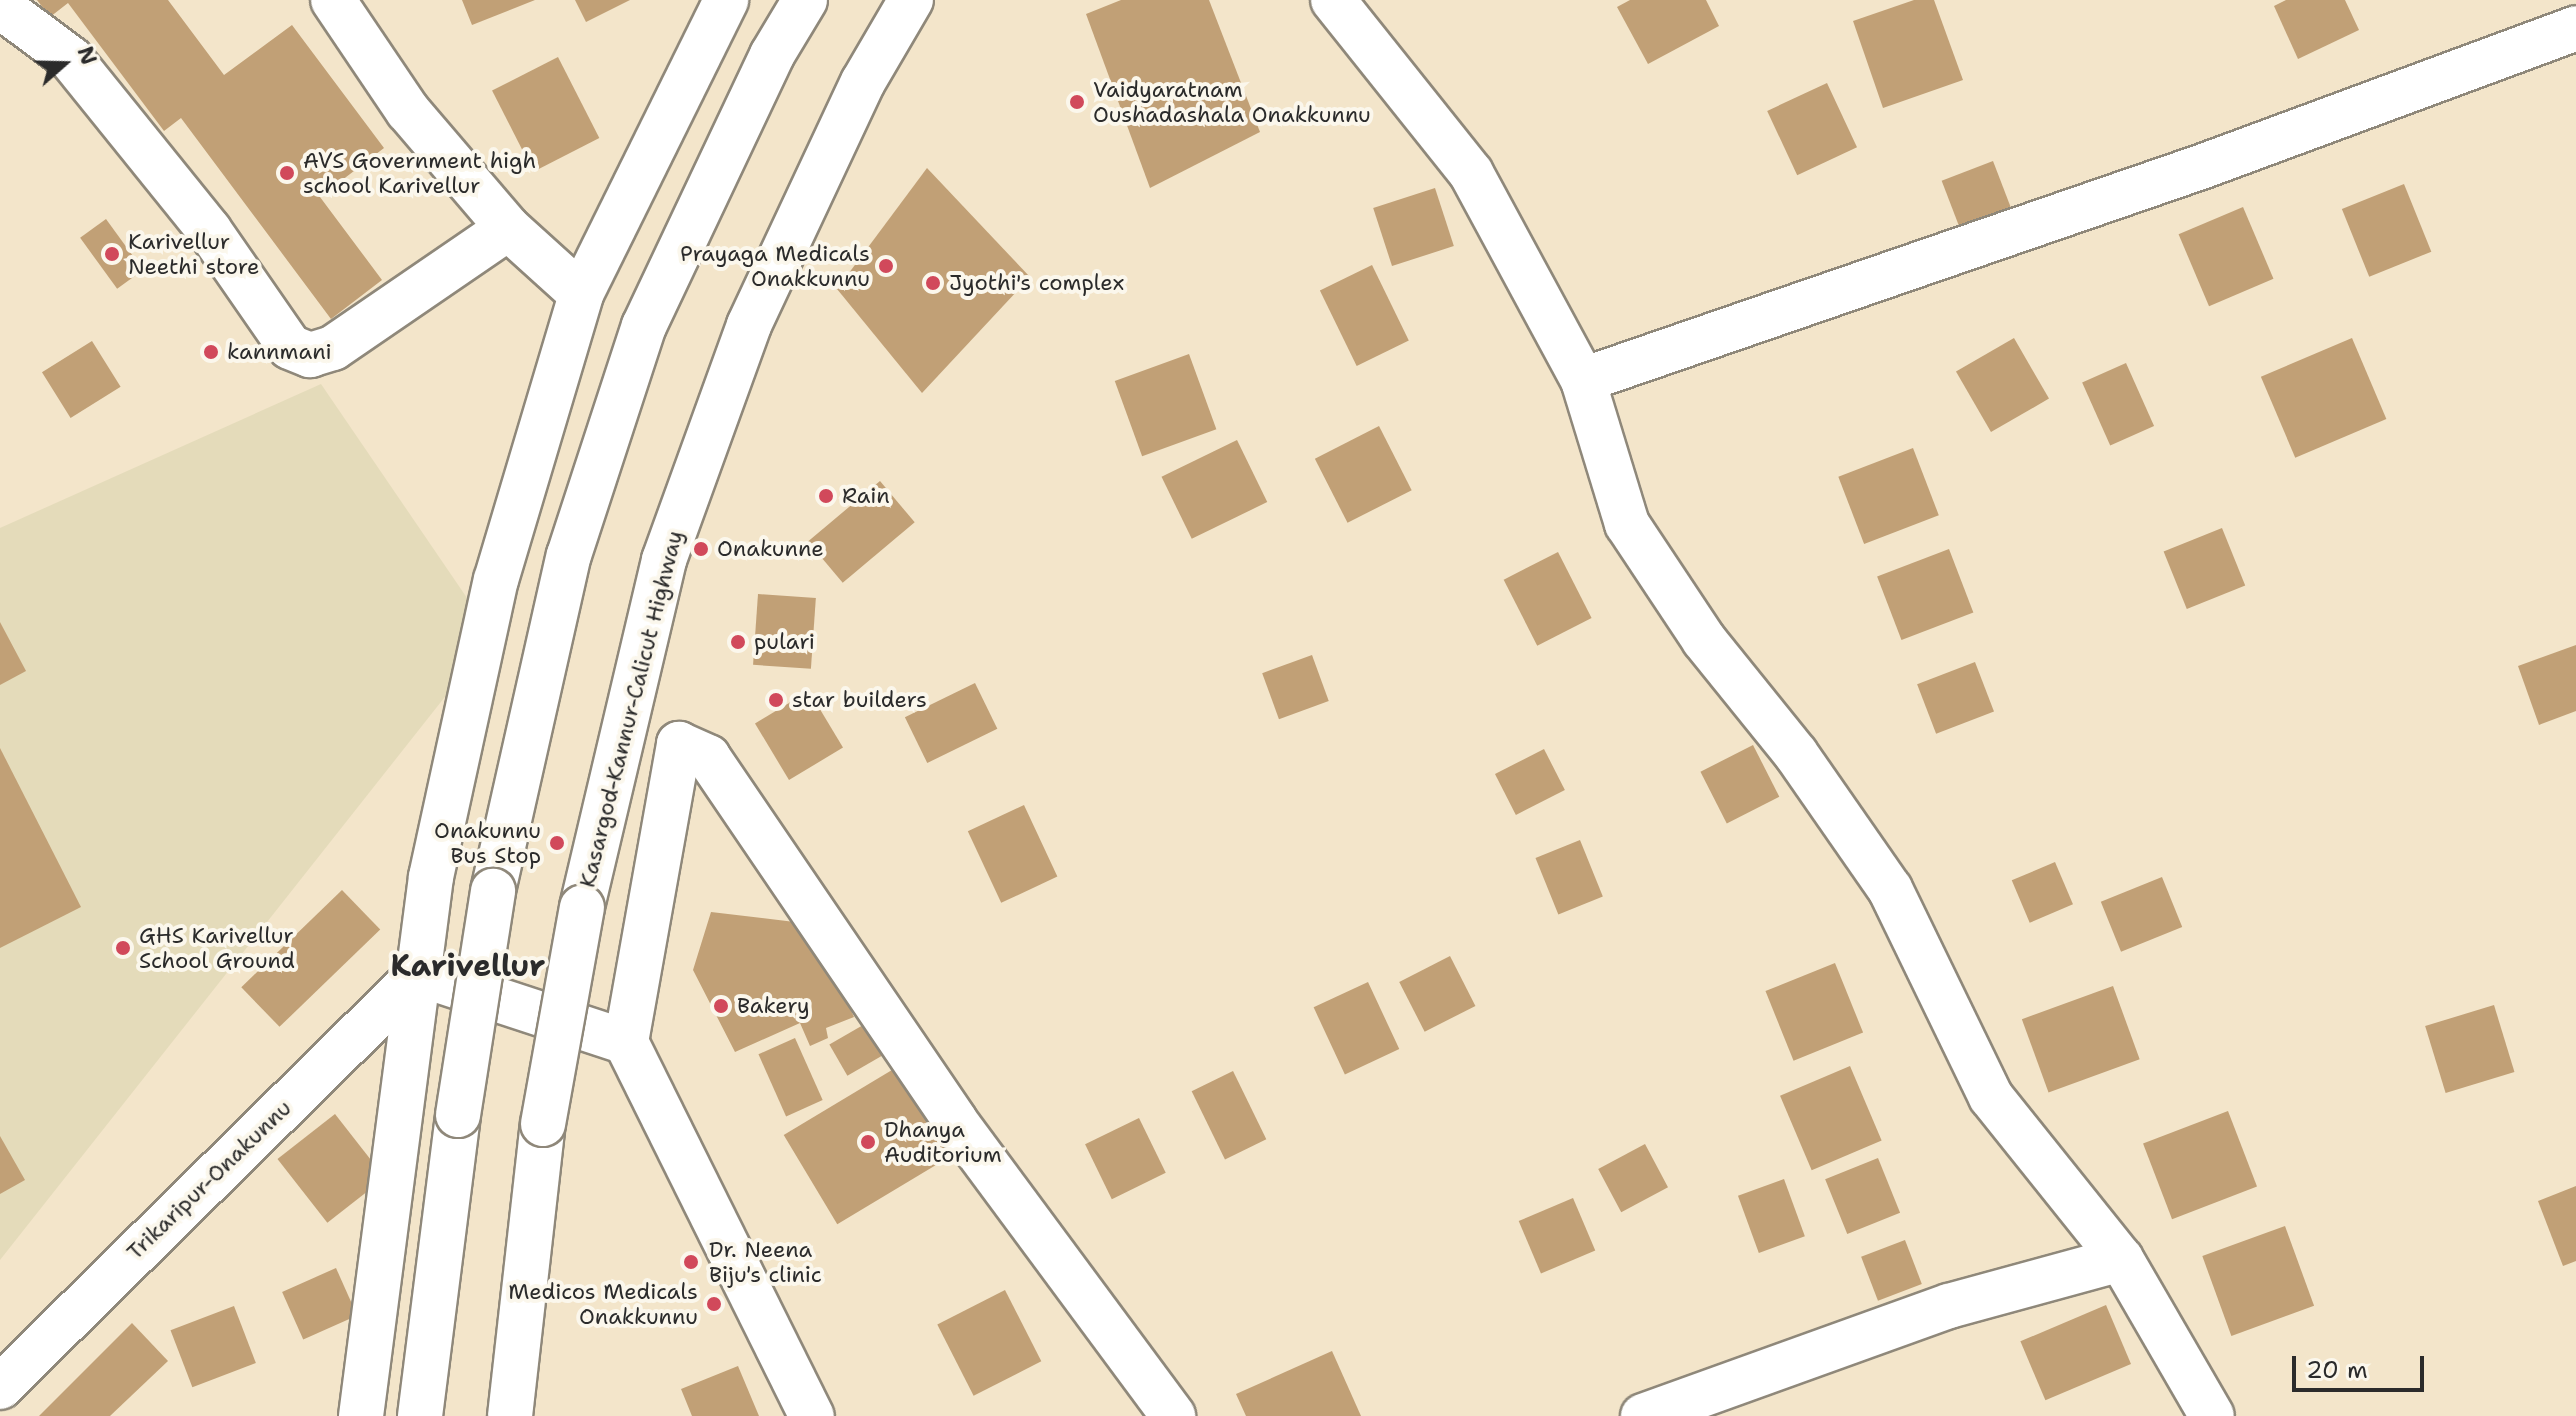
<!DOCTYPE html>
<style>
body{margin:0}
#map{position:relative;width:2576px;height:1416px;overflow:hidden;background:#f3e5ca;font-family:"Shantell Sans",sans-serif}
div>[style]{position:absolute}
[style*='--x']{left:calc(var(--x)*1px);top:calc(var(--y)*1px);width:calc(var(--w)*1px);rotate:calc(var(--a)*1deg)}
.built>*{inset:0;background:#e4dbba}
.building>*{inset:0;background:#c1a076;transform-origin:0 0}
.roads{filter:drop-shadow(2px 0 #8f887a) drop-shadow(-2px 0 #8f887a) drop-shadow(0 2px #8f887a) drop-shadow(0 -2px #8f887a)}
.minor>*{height:44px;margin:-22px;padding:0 22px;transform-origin:22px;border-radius:22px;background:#fff}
.highway>*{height:44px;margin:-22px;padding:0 22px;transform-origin:22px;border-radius:22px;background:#fff}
.bridges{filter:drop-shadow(2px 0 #8f887a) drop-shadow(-2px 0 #8f887a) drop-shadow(0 2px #8f887a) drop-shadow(0 -2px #8f887a)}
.highway-bridge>*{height:44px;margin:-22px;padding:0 22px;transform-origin:22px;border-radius:22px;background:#fff}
.dots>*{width:22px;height:22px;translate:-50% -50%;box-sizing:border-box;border:4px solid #fbf7ec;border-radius:50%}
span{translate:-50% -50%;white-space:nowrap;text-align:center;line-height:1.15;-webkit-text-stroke:8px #fbf7ec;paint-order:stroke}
.poi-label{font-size:22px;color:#2b2b2b}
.left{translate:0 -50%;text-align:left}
.right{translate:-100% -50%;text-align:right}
.street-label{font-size:22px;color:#2b2b2b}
.district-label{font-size:30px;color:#2b2b2b;font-weight:700}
.north{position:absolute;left:24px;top:24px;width:80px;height:80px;-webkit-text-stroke:6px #fbf7ec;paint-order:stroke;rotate:70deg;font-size:22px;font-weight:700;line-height:32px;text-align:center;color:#2b2b2b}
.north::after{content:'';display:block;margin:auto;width:28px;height:36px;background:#2b2b2b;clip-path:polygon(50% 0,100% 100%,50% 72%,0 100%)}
.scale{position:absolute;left:2292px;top:1356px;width:132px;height:36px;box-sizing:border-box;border:4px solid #2b2b2b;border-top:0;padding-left:10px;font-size:24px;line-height:28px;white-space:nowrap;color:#2b2b2b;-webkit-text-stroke:6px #fbf7ec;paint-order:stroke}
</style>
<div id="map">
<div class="built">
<i style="clip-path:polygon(321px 384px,493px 636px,0 1260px,0 528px)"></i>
</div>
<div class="building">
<i style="clip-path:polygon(37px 0,168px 0,224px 75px,292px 25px,384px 148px,320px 197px,382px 280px,331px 319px,181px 118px,164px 131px,68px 3px,50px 17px)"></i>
<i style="clip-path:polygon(462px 0,535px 0,472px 25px)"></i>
<i style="clip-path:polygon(575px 0,630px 0,586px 22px)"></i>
<i style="clip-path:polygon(1121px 0,1209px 0,1260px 132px,1150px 188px,1086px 14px)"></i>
<i style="clip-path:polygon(1630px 0,1706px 0,1719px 26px,1648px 64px,1617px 7px)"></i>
<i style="clip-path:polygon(1914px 0,1934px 0,1963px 80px,1883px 108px,1853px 21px)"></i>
<i style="clip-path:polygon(2286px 0,2345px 0,2359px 30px,2298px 59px,2274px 6px)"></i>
<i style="left:558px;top:57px;width:91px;height:74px;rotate:63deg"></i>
<i style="left:1827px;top:83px;width:71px;height:66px;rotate:65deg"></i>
<i style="left:1993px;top:161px;width:65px;height:55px;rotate:69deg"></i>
<i style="clip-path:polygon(927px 168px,1030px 277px,922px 393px,837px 289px)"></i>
<i style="left:2404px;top:184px;width:73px;height:67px;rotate:68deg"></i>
<i style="left:1435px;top:188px;width:61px;height:65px;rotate:72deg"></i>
<i style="left:2243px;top:207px;width:78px;height:70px;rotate:67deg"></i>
<i style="left:106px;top:219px;width:63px;height:32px;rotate:54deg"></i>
<i style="left:1372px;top:265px;width:84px;height:58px;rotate:64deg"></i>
<i style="left:2014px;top:338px;width:70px;height:67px;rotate:60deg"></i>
<i style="left:2352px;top:338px;width:88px;height:99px;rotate:67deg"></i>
<i style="left:92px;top:341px;width:54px;height:59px;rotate:58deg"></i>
<i style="left:1189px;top:354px;width:80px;height:79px;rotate:70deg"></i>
<i style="left:2126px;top:363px;width:69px;height:48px;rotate:66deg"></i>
<i style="left:1379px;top:426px;width:72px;height:72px;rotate:63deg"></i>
<i style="left:1237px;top:440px;width:69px;height:84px;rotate:64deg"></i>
<i style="left:1913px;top:448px;width:72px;height:80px;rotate:69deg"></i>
<i style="left:880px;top:481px;width:54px;height:94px;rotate:50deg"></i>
<i style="left:2222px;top:528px;width:62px;height:63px;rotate:68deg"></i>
<i style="left:1949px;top:549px;width:68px;height:77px;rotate:69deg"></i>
<i style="left:1558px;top:552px;width:74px;height:61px;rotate:63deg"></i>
<i style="left:758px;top:594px;width:58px;height:71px;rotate:4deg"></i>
<i style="clip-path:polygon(0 622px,26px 671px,0 685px)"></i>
<i style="clip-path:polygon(2576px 645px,2576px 711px,2539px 725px,2518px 666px)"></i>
<i style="left:1312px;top:655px;width:49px;height:53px;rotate:70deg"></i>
<i style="left:1975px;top:662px;width:53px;height:62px;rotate:69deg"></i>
<i style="left:975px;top:683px;width:51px;height:78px;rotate:64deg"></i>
<i style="left:809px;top:691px;width:66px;height:63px;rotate:59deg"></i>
<i style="left:1753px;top:745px;width:58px;height:59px;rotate:63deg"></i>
<i style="clip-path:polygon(0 748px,81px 907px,0 948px)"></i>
<i style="left:1544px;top:749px;width:46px;height:55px;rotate:63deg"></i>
<i style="left:1024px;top:805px;width:79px;height:62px;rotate:65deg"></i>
<i style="left:1580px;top:840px;width:61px;height:48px;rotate:68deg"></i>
<i style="left:2055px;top:862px;width:46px;height:47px;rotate:67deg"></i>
<i style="left:2162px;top:877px;width:54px;height:66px;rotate:68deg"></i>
<i style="left:342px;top:890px;width:55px;height:140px;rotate:46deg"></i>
<i style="clip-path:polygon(711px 912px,811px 924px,854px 1017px,826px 1028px,828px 1038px,810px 1046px,800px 1023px,735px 1052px,693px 970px)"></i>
<i style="left:1450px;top:956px;width:56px;height:57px;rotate:63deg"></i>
<i style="left:1835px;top:963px;width:75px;height:75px;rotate:68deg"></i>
<i style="left:1368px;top:982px;width:74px;height:60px;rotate:65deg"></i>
<i style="left:2113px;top:986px;width:78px;height:97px;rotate:70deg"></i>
<i style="left:2494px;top:1005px;width:70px;height:72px;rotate:73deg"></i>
<i style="left:877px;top:1017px;width:36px;height:55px;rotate:60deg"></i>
<i style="left:795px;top:1038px;width:68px;height:40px;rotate:66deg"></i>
<i style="left:902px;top:1064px;width:104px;height:138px;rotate:59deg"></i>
<i style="left:1850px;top:1066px;width:81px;height:76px;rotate:67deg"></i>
<i style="left:1233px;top:1071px;width:76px;height:46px;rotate:64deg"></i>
<i style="left:2228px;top:1111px;width:81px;height:91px;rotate:69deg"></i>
<i style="left:335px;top:1114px;width:81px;height:73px;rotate:52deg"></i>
<i style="left:1139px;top:1118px;width:61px;height:60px;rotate:64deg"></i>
<i style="clip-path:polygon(0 1136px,25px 1180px,0 1194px)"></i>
<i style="left:1645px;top:1144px;width:49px;height:53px;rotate:62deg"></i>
<i style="left:1878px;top:1158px;width:59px;height:57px;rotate:68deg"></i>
<i style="left:1784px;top:1179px;width:61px;height:49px;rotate:70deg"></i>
<i style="clip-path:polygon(2576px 1186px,2576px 1261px,2563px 1266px,2538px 1201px)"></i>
<i style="left:1573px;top:1198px;width:57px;height:59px;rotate:67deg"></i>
<i style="left:2285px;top:1226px;width:85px;height:88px;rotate:70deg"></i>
<i style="left:1905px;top:1240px;width:47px;height:47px;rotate:69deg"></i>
<i style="left:336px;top:1268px;width:52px;height:59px;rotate:66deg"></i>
<i style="left:1005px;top:1290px;width:80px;height:76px;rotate:63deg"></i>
<i style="left:2106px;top:1305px;width:64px;height:93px;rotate:67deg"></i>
<i style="left:234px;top:1306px;width:61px;height:68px;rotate:69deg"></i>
<i style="clip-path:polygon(132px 1323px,168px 1361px,110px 1416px,39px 1416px)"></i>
<i style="clip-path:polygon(1332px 1351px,1361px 1416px,1246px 1416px,1236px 1394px)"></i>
<i style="clip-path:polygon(738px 1366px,759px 1416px,692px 1416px,681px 1389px)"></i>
</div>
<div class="roads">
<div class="minor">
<i style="--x:333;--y:0;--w:134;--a:56"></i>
<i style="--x:408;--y:111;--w:154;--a:49.5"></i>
<i style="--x:1333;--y:0;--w:221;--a:51.4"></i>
<i style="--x:1471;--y:173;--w:235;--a:61.6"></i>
<i style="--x:1583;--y:380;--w:151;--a:73"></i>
<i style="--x:1627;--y:524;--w:139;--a:56.4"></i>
<i style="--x:1704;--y:640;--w:146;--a:51.1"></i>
<i style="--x:1796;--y:754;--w:165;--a:55.2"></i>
<i style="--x:1890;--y:889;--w:231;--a:64.1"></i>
<i style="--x:1991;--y:1097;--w:208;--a:51.3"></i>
<i style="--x:2121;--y:1259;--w:181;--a:59.9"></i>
<i style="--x:0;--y:6;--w:89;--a:36.7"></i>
<i style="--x:71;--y:59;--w:220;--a:51.1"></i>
<i style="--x:209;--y:230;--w:142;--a:55.3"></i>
<i style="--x:290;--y:347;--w:22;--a:22"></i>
<i style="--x:310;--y:355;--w:24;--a:-17"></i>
<i style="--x:333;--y:348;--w:212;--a:-34.4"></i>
<i style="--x:508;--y:228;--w:98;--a:42.1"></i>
<i style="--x:1583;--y:380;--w:654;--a:-19.02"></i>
<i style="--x:2201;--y:167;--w:400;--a:-20.3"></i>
<i style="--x:626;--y:1042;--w:303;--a:-79.9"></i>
<i style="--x:679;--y:744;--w:32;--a:24"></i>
<i style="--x:708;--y:757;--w:440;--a:55.8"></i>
<i style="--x:955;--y:1121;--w:367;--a:53.5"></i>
<i style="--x:0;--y:1387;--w:588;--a:-44.59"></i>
<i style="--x:419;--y:974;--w:218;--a:18.2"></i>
<i style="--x:626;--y:1042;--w:418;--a:63.6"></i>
<i style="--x:361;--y:1416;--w:544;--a:-82.6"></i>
<i style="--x:431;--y:877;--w:304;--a:-77.7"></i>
<i style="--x:496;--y:580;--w:298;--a:-73.4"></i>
<i style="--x:581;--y:294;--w:328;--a:-63.7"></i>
<i style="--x:1643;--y:1416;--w:325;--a:-19.8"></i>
<i style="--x:1949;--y:1306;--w:178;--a:-15.3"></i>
</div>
<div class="highway">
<i style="--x:493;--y:891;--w:344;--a:-77.3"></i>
<i style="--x:569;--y:555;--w:241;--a:-71.9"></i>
<i style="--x:644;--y:326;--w:300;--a:-64.7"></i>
<i style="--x:772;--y:55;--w:64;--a:-59"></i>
<i style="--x:582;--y:907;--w:357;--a:-76.7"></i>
<i style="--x:664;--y:560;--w:250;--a:-70.1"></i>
<i style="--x:749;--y:325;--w:268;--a:-64.9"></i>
<i style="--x:863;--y:82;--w:95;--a:-59.7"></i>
<i style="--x:420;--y:1416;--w:303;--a:-82.8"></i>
<i style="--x:510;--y:1416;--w:294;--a:-83.6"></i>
</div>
</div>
<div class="bridges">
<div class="highway-bridge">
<i style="--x:458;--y:1115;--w:227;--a:-81.1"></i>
<i style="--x:543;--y:1124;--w:220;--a:-79.8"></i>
</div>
</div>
<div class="dots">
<i style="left:1077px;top:102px;background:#d1495b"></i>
<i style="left:287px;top:173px;background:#d1495b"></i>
<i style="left:112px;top:254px;background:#d1495b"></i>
<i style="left:886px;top:266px;background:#d1495b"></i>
<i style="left:933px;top:283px;background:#d1495b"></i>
<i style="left:211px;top:352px;background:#d1495b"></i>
<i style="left:826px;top:496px;background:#d1495b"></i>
<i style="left:701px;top:549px;background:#d1495b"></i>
<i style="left:738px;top:642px;background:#d1495b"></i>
<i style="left:776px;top:700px;background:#d1495b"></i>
<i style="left:557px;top:843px;background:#d1495b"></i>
<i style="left:123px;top:948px;background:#d1495b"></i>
<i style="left:721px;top:1006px;background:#d1495b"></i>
<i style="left:868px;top:1142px;background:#d1495b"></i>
<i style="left:691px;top:1262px;background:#d1495b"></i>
<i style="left:714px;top:1304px;background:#d1495b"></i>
</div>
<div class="poi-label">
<span class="left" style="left:1093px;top:102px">Vaidyaratnam<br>Oushadashala Onakkunnu</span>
<span class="left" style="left:303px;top:173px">AVS Government high<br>school Karivellur</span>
<span class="left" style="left:128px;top:254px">Karivellur<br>Neethi store</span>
<span class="right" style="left:870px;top:266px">Prayaga Medicals<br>Onakkunnu</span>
<span class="left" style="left:949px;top:283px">Jyothi's complex</span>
<span class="left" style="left:227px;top:352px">kannmani</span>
<span class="left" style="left:842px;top:496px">Rain</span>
<span class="left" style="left:717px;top:549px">Onakunne</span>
<span class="left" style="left:754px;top:642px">pulari</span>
<span class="left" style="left:792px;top:700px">star builders</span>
<span class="right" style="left:541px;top:843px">Onakunnu<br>Bus Stop</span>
<span class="left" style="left:139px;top:948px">GHS Karivellur<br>School Ground</span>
<span class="left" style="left:737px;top:1006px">Bakery</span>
<span class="left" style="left:884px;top:1142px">Dhanya<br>Auditorium</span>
<span class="left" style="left:709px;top:1262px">Dr. Neena<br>Biju's clinic</span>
<span class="right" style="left:698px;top:1304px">Medicos Medicals<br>Onakkunnu</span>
</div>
<div class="street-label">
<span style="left:631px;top:709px;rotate:-76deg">Kasargod-Kannur-Calicut Highway</span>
<span style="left:209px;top:1180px;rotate:-44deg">Trikaripur-Onakunnu</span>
</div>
<div class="district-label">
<span style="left:468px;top:966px">Karivellur</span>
</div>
<div class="north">N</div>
<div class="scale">20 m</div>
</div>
